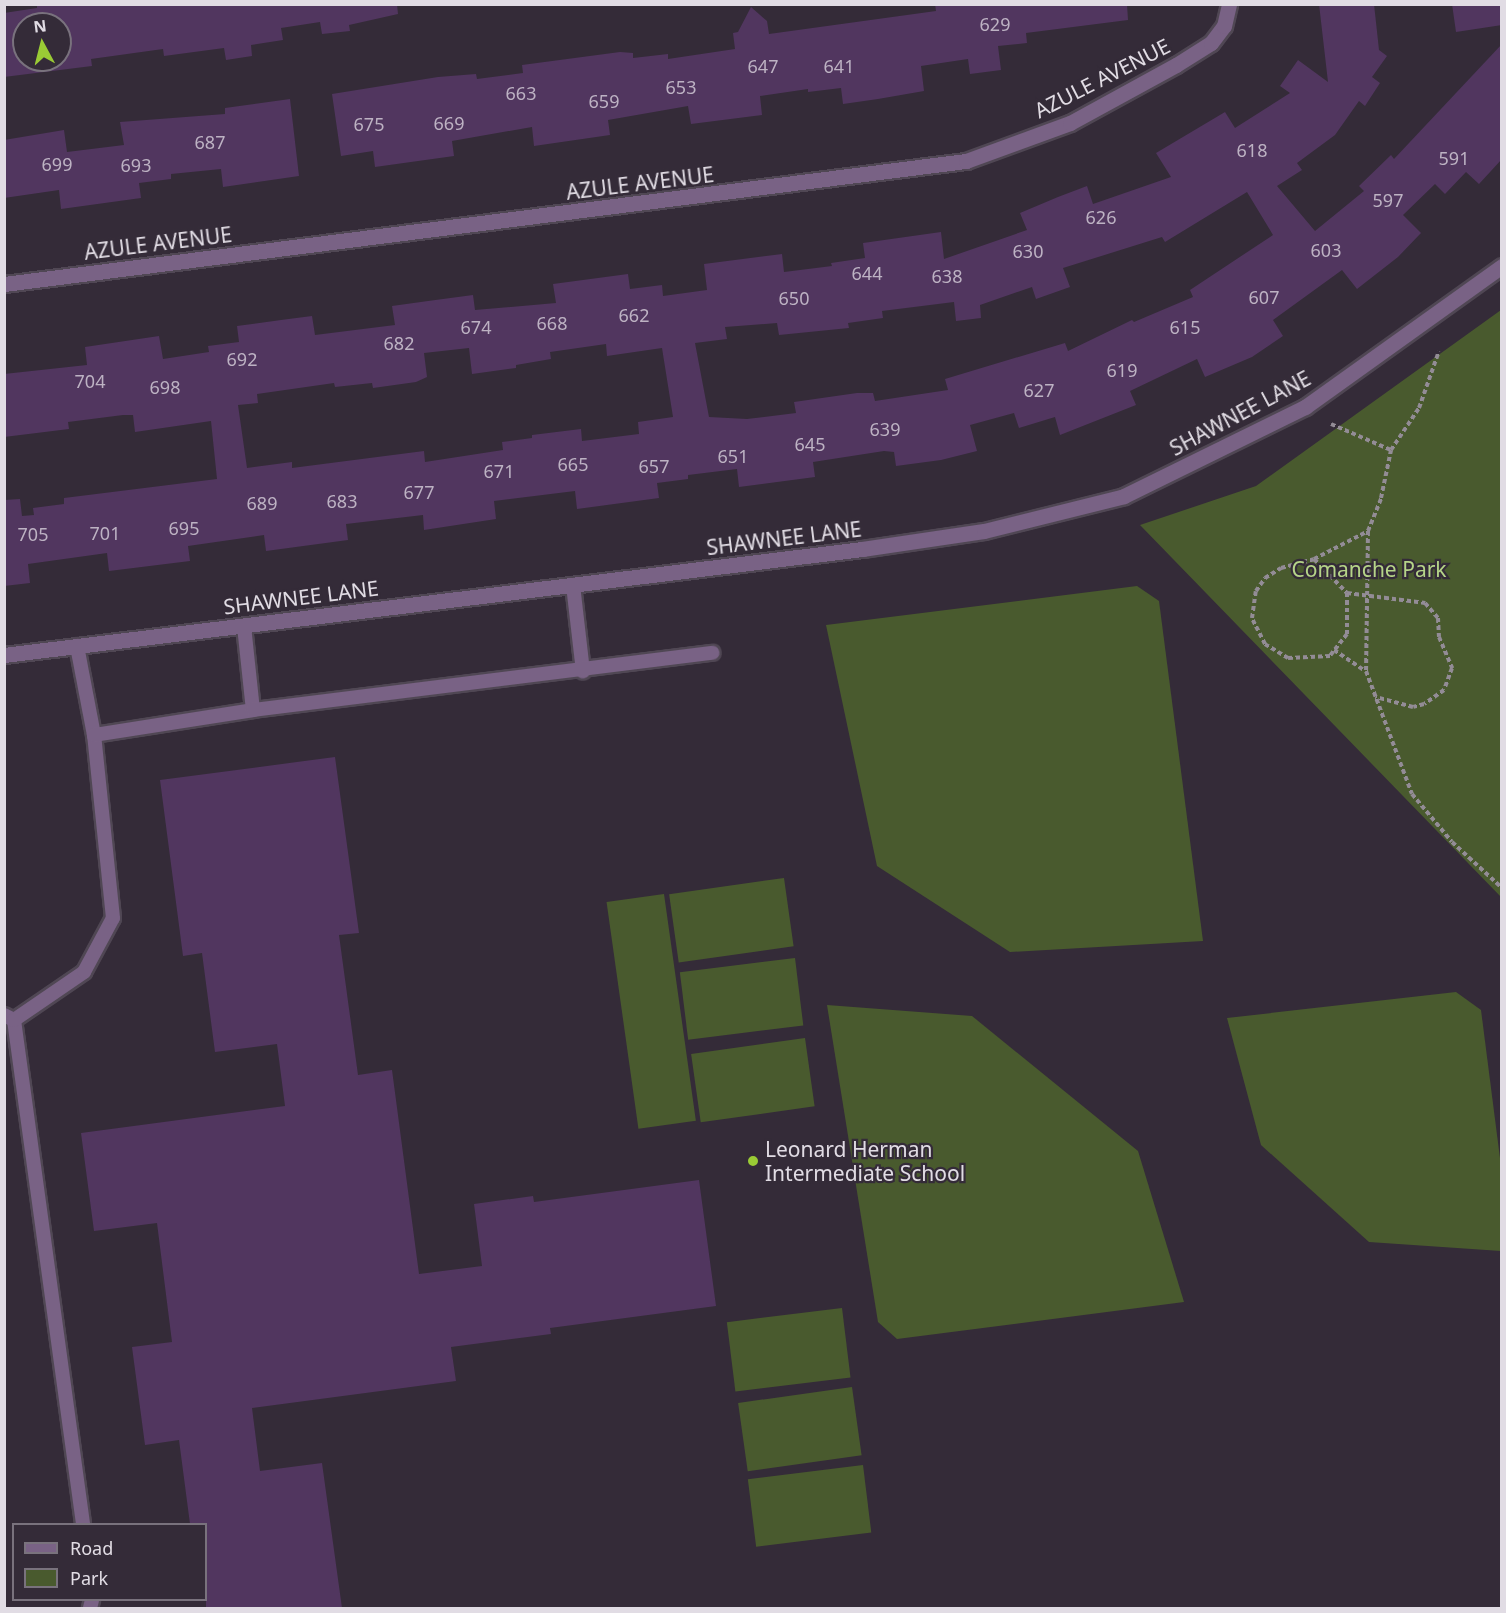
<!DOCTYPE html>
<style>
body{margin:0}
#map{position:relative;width:1506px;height:1613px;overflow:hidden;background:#342b38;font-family:"Noto Sans",sans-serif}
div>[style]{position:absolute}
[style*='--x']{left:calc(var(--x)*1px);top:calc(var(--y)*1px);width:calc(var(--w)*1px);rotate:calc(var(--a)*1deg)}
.green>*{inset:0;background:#495a2e;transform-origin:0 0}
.building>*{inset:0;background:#51365f}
.path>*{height:4px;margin-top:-2px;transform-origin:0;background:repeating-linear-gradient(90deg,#938c96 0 4.5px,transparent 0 7.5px)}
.roads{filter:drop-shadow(2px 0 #504754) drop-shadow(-2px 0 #504754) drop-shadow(0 2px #504754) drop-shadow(0 -2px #504754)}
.lane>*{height:14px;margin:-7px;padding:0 7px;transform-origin:7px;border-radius:7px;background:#796285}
.street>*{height:15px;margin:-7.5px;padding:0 7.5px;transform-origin:7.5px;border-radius:7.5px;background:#796285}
.dots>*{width:16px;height:16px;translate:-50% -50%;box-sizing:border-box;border:3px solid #342b38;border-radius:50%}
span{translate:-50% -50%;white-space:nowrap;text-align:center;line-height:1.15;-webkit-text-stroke:4.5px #342b38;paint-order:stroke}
.number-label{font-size:18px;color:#bdb2c3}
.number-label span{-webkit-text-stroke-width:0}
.street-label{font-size:21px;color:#e1dce4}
.park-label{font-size:21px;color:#b5d488}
.poi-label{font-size:21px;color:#e1dce4}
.left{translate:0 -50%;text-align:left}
.frame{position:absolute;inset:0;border:6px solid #e1dce4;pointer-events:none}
.legend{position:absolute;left:12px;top:1523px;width:195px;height:78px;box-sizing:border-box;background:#342b38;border:2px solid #79727d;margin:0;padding:8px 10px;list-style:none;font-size:18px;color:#e1dce4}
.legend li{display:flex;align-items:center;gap:12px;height:30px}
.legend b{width:30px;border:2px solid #79727d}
.north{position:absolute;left:12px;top:12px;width:60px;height:60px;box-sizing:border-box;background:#342b38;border:2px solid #79727d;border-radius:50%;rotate:353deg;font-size:16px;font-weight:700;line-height:24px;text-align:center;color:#e1dce4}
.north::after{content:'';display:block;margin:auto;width:21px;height:27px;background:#9acb35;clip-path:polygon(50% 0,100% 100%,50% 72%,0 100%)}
</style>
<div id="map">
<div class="green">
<i style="clip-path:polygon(1501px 310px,1501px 897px,1140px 525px,1256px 486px)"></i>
<i style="clip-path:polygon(1137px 586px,1159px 601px,1203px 941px,1010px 952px,877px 866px,826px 625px)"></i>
<i style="left:784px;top:878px;width:69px;height:116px;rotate:82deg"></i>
<i style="left:664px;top:894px;width:229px;height:58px;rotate:82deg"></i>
<i style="left:795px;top:958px;width:68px;height:116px;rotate:83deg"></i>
<i style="clip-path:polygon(1456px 992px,1481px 1010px,1501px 1166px,1501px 1251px,1369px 1242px,1261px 1145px,1227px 1018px)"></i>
<i style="clip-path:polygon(827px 1005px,972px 1016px,1138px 1151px,1184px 1302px,897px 1339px,878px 1322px)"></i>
<i style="left:805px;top:1038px;width:69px;height:115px;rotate:82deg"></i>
<i style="left:842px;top:1308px;width:70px;height:116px;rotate:83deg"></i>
<i style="left:852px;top:1387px;width:69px;height:115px;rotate:82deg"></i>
<i style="left:863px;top:1465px;width:68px;height:116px;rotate:83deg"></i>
</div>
<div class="building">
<i style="clip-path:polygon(evenodd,37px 4px,397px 4px,398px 14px,349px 25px,350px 31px,322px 34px,320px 22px,281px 28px,283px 40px,251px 45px,252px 56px,226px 60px,224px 48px,164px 56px,163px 49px,91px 59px,92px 66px,4px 77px,4px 13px,37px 8px,37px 4px,24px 24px,60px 24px,60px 60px,24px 60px,24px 24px)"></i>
<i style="clip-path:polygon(935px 4px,1127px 4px,1128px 20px,1026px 33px,1027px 43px,998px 46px,1001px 70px,970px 74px,968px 59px,921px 66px,924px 91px,878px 99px,843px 104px,841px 88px,808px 92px,808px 89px,760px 96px,762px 115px,691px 124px,688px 106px,608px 120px,610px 135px,534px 146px,532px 127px,452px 141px,454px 156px,375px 167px,373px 151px,341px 156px,332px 94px,438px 77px,476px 74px,477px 79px,523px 73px,522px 65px,620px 52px,633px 53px,633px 58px,668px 54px,668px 59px,735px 49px,733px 33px,738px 32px,751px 7px,767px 21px,769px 34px,936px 11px)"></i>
<i style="clip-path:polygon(evenodd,1319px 4px,1374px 4px,1379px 50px,1387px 56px,1372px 77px,1380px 83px,1365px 106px,1359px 101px,1335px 135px,1297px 163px,1302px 170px,1277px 186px,1315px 231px,1364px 191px,1359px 186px,1391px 155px,1394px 159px,1502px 44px,1502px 159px,1479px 184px,1466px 172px,1445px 194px,1435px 184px,1403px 215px,1421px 233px,1398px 257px,1357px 289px,1342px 270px,1273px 320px,1283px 336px,1252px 357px,1205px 377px,1197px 359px,1130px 391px,1136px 405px,1060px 435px,1055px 417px,1019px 428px,1014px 413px,970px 425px,977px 451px,941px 460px,896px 466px,894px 452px,884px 451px,813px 462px,815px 477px,739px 487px,737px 469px,688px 475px,688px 479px,657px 483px,659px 498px,577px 509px,575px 491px,494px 501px,496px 519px,424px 530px,423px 515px,346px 524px,348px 540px,266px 551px,264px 535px,188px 546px,190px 561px,109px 571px,107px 553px,28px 564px,30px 583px,4px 586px,4px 500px,20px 499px,22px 516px,34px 515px,33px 508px,64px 504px,64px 498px,217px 479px,211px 421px,135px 432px,133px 415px,123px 415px,68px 422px,69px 429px,4px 437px,4px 374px,87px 365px,85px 347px,159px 336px,163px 359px,209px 352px,208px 346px,239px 342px,237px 326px,281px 320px,312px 316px,315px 335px,395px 325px,392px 306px,428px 301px,473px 295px,475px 310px,556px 303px,553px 284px,628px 274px,630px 289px,662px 285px,663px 296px,707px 290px,704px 264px,782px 254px,784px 272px,832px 266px,831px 263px,865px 258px,863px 243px,941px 232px,944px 259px,1027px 230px,1020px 213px,1058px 197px,1087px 186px,1093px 204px,1171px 177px,1156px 153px,1225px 112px,1235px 128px,1290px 93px,1280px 86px,1298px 60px,1328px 82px,1319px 4px,1247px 192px,1273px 235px,1190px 290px,1193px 297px,1134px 322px,1132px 320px,1068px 351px,1065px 343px,945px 379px,948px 390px,875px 401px,873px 393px,857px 393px,794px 402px,796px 413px,747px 419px,709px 417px,695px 343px,727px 339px,725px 327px,777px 323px,779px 335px,849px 328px,848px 323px,883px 318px,882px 311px,954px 302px,956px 321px,981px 318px,980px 305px,1032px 287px,1036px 299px,1070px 287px,1063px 268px,1162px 237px,1165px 242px,1247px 192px,1319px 4px,606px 344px,607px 356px,662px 348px,673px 417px,638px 422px,639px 434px,582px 441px,581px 429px,532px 435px,532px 438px,502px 442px,503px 450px,425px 462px,424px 451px,292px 468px,292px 462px,247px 468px,238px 405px,258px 403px,257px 394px,334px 383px,335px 387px,372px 383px,373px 388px,416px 382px,427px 377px,424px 353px,469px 348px,472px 374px,516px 368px,516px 365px,551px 359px,550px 352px,606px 344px)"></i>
<i style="clip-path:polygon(1452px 4px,1502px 4px,1502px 25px,1456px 32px)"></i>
<i style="clip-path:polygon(290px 99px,299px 176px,223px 187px,221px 169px,171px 174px,171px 179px,139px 183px,141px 198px,61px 209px,59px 190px,4px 198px,4px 140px,64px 130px,67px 152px,124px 145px,120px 122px,225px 114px,225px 108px)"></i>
<i style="clip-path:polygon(335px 757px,359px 933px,339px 935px,358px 1075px,392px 1070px,419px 1274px,482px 1266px,474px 1204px,533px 1196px,534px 1202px,699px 1180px,716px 1306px,550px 1328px,551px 1334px,451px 1347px,456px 1381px,252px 1408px,260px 1471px,322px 1463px,342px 1608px,206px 1608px,206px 1524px,190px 1524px,179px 1440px,145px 1445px,132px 1347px,172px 1342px,157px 1223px,94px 1231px,81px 1133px,285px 1106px,277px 1044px,215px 1052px,202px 953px,183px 956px,160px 780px)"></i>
</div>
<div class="path">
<i style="--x:1331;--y:424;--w:65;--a:23.4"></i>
<i style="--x:1368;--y:531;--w:140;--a:90.8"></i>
<i style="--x:1366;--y:671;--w:131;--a:69.5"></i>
<i style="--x:1412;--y:794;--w:62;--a:50.2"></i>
<i style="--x:1452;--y:842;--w:68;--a:42.6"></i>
<i style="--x:1314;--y:559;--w:47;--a:45.9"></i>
<i style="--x:1347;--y:593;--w:41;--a:90"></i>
<i style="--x:1347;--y:634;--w:28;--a:128"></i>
<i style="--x:1330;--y:656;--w:42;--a:177.3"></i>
<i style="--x:1288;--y:658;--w:27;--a:-149"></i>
<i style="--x:1265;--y:644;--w:29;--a:-117"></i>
<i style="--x:1252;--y:618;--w:27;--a:-82"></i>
<i style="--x:1256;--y:591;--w:16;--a:-55"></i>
<i style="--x:1265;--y:578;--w:19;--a:-32"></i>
<i style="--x:1281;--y:568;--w:34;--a:-15"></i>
<i style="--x:1314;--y:559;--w:61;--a:-27.4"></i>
<i style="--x:1368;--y:531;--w:35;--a:-68"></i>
<i style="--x:1381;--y:498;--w:49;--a:-78.2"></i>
<i style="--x:1391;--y:450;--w:50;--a:-56.3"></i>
<i style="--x:1419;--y:408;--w:60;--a:-70.7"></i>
<i style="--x:1347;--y:593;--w:79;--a:7.3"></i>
<i style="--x:1425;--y:603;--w:20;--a:49"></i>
<i style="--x:1438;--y:618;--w:19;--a:87"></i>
<i style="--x:1439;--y:637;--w:34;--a:67"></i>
<i style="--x:1452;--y:668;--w:23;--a:110"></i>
<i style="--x:1444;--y:690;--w:24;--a:145"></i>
<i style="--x:1424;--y:704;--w:11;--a:165"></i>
<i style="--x:1413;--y:707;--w:39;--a:-165"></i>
<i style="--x:1334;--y:650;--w:37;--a:34"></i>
</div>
<div class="roads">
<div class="lane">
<i style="--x:573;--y:585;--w:87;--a:83.4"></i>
<i style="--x:244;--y:626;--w:84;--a:83.9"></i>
<i style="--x:77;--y:646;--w:91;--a:79.2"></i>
<i style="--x:4;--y:1015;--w:11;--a:27"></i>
<i style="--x:14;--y:1020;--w:509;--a:82.2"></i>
<i style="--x:14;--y:1020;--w:85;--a:-34.4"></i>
<i style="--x:84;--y:972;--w:61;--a:-61.8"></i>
<i style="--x:113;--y:918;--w:184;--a:-95.9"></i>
<i style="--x:94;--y:735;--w:161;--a:-8.9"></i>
<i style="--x:253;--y:710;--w:463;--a:-7.1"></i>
<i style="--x:90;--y:1608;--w:8;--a:-76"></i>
</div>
<div class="street">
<i style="--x:4;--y:284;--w:970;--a:-7.29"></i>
<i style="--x:966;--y:161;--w:111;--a:-20.1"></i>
<i style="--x:1070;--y:123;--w:121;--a:-28.7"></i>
<i style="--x:1176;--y:65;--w:41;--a:-32.2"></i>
<i style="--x:1211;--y:43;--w:21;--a:-53"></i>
<i style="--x:1224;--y:26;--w:23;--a:-77"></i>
<i style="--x:4;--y:655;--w:865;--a:-7.04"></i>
<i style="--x:862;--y:549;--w:123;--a:-8.4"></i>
<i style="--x:984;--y:531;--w:144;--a:-14"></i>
<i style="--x:1124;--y:496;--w:202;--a:-26.2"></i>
<i style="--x:1305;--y:407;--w:242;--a:-35.6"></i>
</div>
</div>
<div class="dots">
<i style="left:753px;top:1161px;background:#9acb35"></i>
</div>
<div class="number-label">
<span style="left:995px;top:24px">629</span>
<span style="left:763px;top:66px">647</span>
<span style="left:839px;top:66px">641</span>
<span style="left:681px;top:87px">653</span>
<span style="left:521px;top:93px">663</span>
<span style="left:604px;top:101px">659</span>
<span style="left:449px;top:123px">669</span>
<span style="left:369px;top:124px">675</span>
<span style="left:210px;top:142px">687</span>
<span style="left:1252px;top:150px">618</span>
<span style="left:1454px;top:158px">591</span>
<span style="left:57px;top:164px">699</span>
<span style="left:136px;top:165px">693</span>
<span style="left:1388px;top:200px">597</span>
<span style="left:1101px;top:217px">626</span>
<span style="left:1326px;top:250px">603</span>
<span style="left:1028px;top:251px">630</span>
<span style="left:867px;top:273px">644</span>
<span style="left:947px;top:276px">638</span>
<span style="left:1264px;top:297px">607</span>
<span style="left:794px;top:298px">650</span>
<span style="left:634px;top:315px">662</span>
<span style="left:552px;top:323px">668</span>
<span style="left:476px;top:327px">674</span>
<span style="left:1185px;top:327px">615</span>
<span style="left:399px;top:343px">682</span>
<span style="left:242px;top:359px">692</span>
<span style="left:1122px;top:370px">619</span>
<span style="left:90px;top:381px">704</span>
<span style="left:165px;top:387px">698</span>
<span style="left:1039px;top:390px">627</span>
<span style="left:885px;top:429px">639</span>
<span style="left:810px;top:444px">645</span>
<span style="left:733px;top:456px">651</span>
<span style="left:573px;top:464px">665</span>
<span style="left:654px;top:466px">657</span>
<span style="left:499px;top:471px">671</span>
<span style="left:419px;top:492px">677</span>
<span style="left:342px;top:501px">683</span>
<span style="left:262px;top:503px">689</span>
<span style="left:184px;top:528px">695</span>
<span style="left:105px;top:533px">701</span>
<span style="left:33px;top:534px">705</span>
</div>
<div class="street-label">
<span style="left:1102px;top:78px;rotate:-27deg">AZULE AVENUE</span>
<span style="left:640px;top:183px;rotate:-7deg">AZULE AVENUE</span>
<span style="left:158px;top:243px;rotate:-7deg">AZULE AVENUE</span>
<span style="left:1240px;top:413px;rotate:-28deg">SHAWNEE LANE</span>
<span style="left:784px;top:538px;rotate:-7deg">SHAWNEE LANE</span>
<span style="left:301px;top:597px;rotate:-7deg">SHAWNEE LANE</span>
</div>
<div class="park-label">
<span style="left:1369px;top:569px">Comanche Park</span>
</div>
<div class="poi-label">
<span class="left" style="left:765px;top:1161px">Leonard Herman<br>Intermediate School</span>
</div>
<div class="frame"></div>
<ul class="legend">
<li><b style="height:8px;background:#796285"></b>Road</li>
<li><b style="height:16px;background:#495a2e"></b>Park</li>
</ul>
<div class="north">N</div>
</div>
